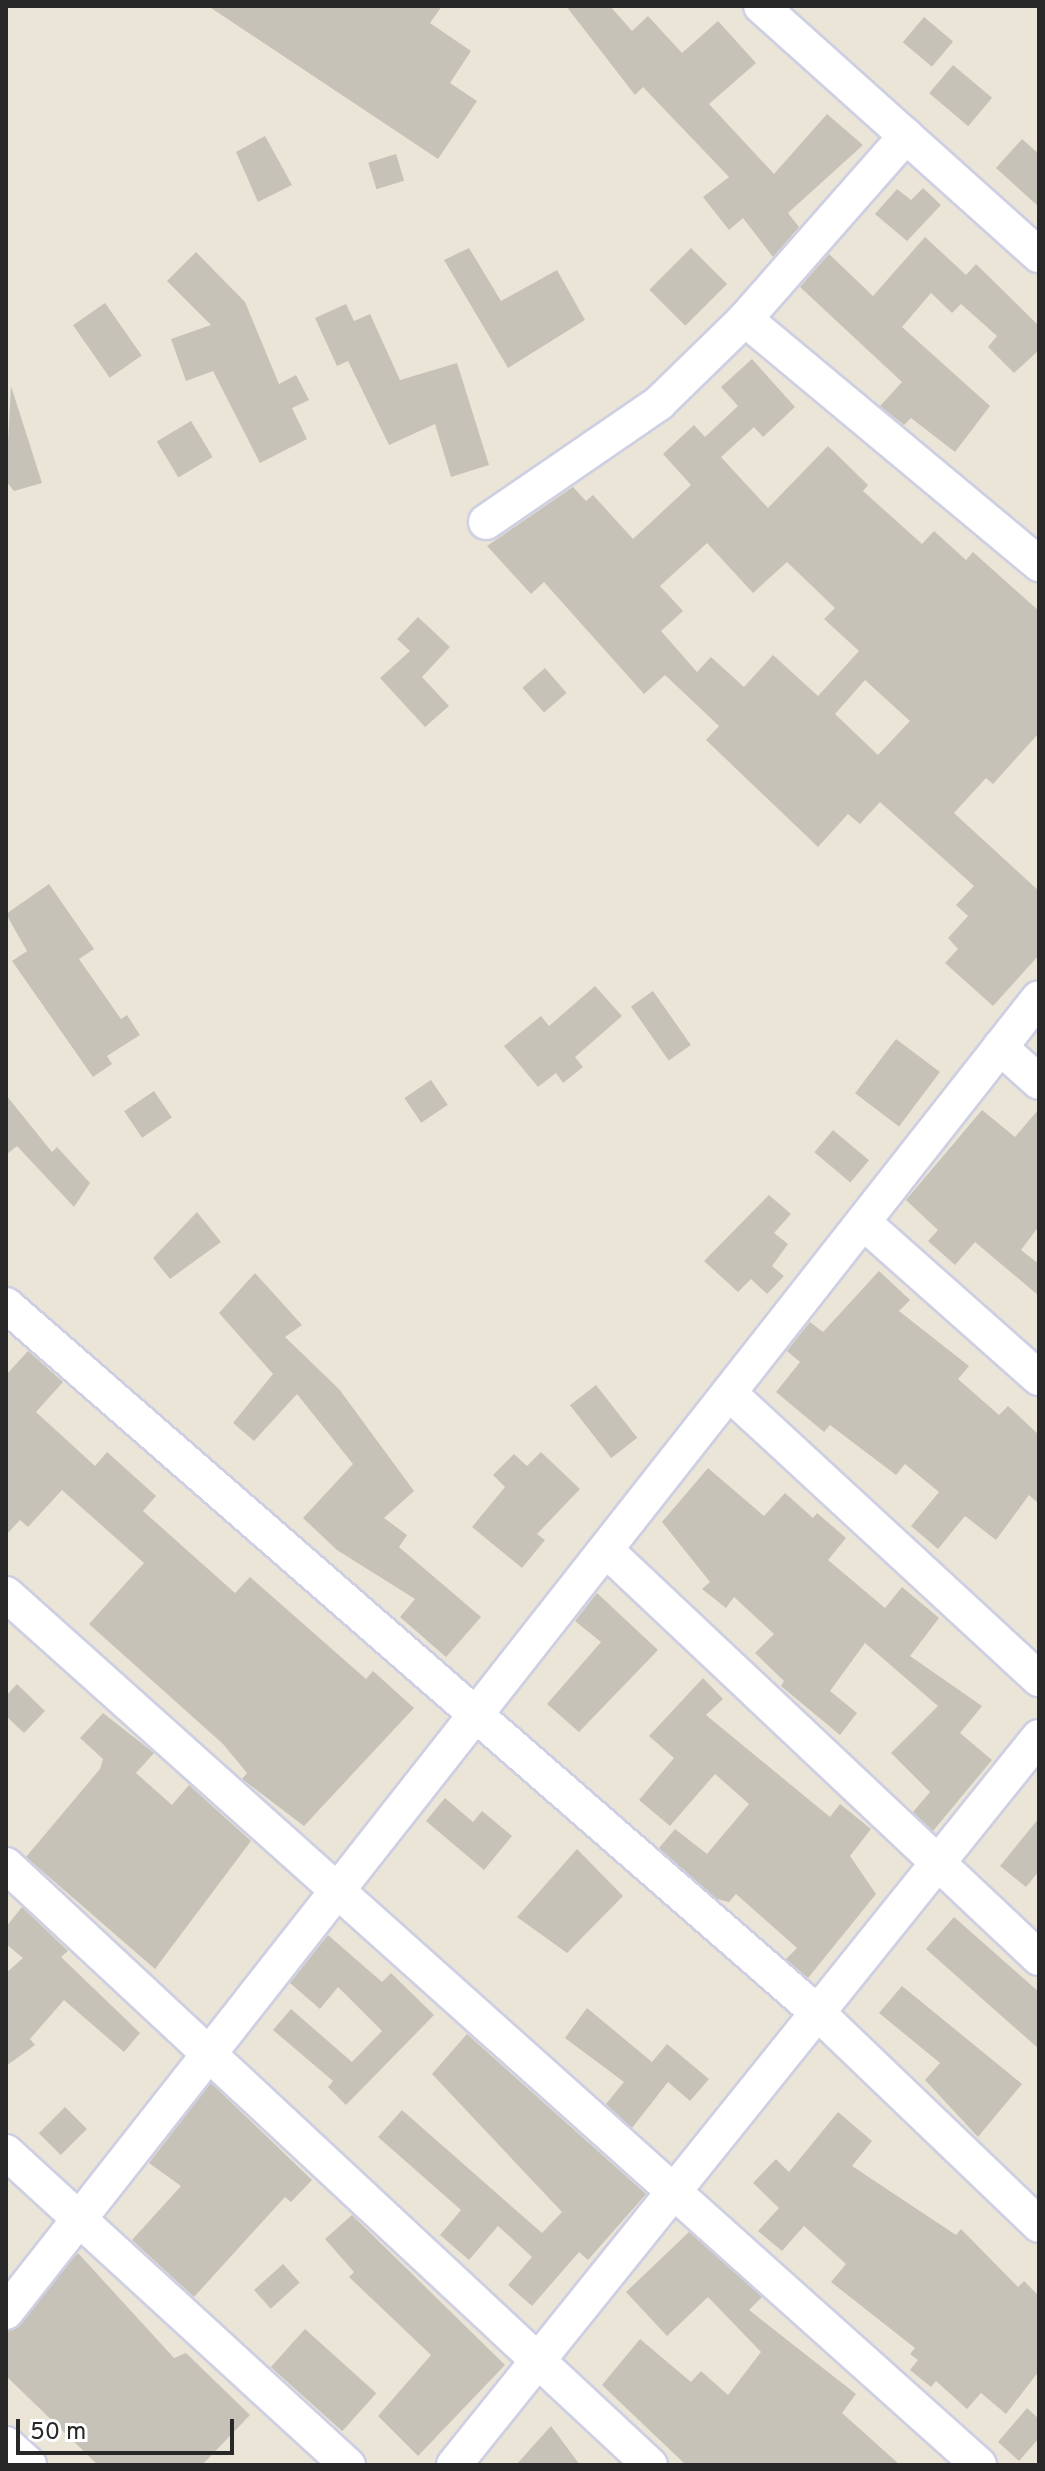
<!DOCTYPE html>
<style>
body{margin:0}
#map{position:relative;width:1045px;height:2471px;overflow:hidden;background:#ebe5d8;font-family:Overpass,sans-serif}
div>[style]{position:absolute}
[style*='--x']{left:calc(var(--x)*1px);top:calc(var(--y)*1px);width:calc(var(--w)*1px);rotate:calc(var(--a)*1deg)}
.building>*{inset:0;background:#c6c2b8;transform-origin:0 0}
.roads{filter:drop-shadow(2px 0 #cecfe2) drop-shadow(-2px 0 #cecfe2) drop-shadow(0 2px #cecfe2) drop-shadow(0 -2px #cecfe2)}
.street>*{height:34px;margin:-17px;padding:0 17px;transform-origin:17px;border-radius:17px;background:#fff}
span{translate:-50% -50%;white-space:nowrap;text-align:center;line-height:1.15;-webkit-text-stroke:6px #fff;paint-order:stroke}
.frame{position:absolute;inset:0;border:8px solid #282828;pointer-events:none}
.scale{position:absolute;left:16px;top:2419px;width:218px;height:36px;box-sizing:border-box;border:4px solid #282828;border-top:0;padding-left:10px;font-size:24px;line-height:28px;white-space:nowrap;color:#282828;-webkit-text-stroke:6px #fff;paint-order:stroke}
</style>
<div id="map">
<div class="building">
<i style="clip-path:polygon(208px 6px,442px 6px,430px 23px,471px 51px,450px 83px,477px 101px,438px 159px)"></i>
<i style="clip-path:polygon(566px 6px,610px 6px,632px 31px,648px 16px,682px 53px,718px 21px,756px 63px,709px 104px,774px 174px,827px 114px,863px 145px,788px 213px,799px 227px,773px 257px,743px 218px,729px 230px,703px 197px,729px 177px,643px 87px,635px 95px)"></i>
<i style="left:924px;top:17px;width:38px;height:33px;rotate:40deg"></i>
<i style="left:953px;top:65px;width:51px;height:37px;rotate:40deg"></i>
<i style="clip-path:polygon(265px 136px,292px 185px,258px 202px,236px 152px)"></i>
<i style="clip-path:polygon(1022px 139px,1039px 154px,1039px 207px,996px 168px)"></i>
<i style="left:396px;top:154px;width:28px;height:29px;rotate:73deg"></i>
<i style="clip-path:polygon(923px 188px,941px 205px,907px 241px,875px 214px,897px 189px,911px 200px)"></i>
<i style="clip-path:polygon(925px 237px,966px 275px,976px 264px,1039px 326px,1039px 350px,1014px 373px,988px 347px,997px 336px,961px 304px,952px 313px,931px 293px,902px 327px,990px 406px,955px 452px,911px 418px,904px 425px,880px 406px,902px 382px,800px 287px,829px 254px,873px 296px)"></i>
<i style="clip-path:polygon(469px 248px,501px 301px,557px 270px,585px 320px,508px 368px,444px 260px)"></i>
<i style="left:691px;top:248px;width:51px;height:59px;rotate:45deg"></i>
<i style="clip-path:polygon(196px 252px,245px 302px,279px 384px,296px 375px,309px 400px,292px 408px,307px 439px,260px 463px,213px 371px,186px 381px,171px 339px,211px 325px,167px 281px)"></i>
<i style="left:105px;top:303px;width:64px;height:39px;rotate:55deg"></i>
<i style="clip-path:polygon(346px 304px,354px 321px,370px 314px,400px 380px,457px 363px,489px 465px,451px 477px,435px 424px,389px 445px,348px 361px,337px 366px,315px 318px)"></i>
<i style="clip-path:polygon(evenodd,752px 359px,795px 407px,763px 437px,754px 427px,721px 457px,768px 508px,828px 446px,868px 485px,863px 491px,922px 544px,934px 531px,966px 560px,973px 552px,1039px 611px,1039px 733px,993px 784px,986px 778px,954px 813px,1039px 891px,1039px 955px,993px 1006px,945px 963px,958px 949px,948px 938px,968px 916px,956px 905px,974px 886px,926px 843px,880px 802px,860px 824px,848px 814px,818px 847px,706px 740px,719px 726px,665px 675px,644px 694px,544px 582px,531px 594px,487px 546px,573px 487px,586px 501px,593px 495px,633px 539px,691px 485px,663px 454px,694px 425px,705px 437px,738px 406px,721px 387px,752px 359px,707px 543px,753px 593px,787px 562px,835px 608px,824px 619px,859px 651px,818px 696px,773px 655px,744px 687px,711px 657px,697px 672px,661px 631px,683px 611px,660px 586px,707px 543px,752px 359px,865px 680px,910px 721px,878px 755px,835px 714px,865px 680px)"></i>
<i style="clip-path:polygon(11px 386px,42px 483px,14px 491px,6px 481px)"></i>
<i style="left:191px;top:421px;width:42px;height:40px;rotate:59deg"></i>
<i style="clip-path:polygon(418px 617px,450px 647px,422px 677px,449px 706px,425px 727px,380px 678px,410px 651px,397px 639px)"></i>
<i style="left:545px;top:668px;width:33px;height:30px;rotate:49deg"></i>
<i style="clip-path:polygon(49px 884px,94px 949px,79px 959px,121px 1019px,127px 1015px,140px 1035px,107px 1056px,112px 1064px,93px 1077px,12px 961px,27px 951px,6px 914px)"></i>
<i style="clip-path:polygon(595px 986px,622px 1016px,575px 1057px,583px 1067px,563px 1083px,556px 1073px,538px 1087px,504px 1046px,541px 1016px,549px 1026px)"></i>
<i style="left:653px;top:991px;width:66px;height:27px;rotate:55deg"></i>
<i style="left:896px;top:1039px;width:55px;height:68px;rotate:37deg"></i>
<i style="left:431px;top:1080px;width:30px;height:32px;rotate:56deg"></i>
<i style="left:154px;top:1091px;width:32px;height:36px;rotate:56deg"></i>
<i style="clip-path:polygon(6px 1095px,52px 1152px,57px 1147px,90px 1183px,74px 1207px,17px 1146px,6px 1155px)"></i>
<i style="clip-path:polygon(1039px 1109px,1039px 1226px,1021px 1250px,1039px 1264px,1039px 1296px,975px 1242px,955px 1265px,928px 1241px,938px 1230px,906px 1200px,982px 1110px,1015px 1137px)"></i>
<i style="left:833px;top:1130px;width:47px;height:29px;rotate:40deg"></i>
<i style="clip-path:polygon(769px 1195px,791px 1214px,774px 1233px,788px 1244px,772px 1266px,784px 1276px,767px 1294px,751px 1279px,738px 1292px,704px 1261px)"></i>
<i style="clip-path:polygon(197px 1212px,221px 1242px,170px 1279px,153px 1258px)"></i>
<i style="clip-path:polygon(879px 1271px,910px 1300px,899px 1311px,969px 1366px,958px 1379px,999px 1415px,1008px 1406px,1039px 1435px,1039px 1504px,1029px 1495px,996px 1540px,965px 1516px,938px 1549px,911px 1526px,939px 1492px,905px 1464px,896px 1475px,830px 1425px,824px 1432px,776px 1392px,800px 1362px,787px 1351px,810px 1322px,823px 1332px)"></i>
<i style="clip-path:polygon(255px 1273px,302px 1325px,285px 1337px,339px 1389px,414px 1491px,384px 1518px,407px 1535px,399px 1547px,481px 1617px,446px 1657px,400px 1617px,415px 1599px,337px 1550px,303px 1518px,353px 1464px,297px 1394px,254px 1441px,233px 1423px,273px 1374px,219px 1313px)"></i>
<i style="clip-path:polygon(28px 1351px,63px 1382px,36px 1412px,95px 1466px,107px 1452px,156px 1496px,143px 1511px,235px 1593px,250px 1577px,366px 1679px,373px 1671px,414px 1708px,304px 1826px,242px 1779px,247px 1773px,223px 1744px,89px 1624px,144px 1563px,62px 1490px,28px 1527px,20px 1520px,6px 1535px,6px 1375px)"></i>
<i style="left:596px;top:1385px;width:67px;height:33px;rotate:52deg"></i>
<i style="clip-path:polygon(541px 1452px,580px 1489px,537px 1534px,545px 1540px,522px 1568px,472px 1527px,505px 1487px,493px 1475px,514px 1454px,527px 1466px)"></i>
<i style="clip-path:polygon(708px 1468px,764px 1516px,785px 1493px,813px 1518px,817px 1513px,846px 1538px,828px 1560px,885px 1608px,902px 1587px,939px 1618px,910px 1656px,982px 1706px,960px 1733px,992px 1760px,933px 1831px,913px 1812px,930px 1792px,891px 1753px,938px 1706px,865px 1643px,830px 1691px,857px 1713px,840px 1735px,781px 1686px,784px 1681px,755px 1653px,774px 1634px,734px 1597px,726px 1608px,702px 1589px,710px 1582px,662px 1522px)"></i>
<i style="clip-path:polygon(597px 1593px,658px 1650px,579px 1732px,547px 1704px,601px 1642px,575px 1621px)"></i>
<i style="clip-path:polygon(703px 1678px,723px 1699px,706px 1715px,830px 1817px,840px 1804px,871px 1829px,850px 1856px,876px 1894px,808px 1978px,786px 1959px,797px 1948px,736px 1894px,729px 1902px,717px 1899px,659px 1848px,675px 1829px,707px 1854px,749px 1804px,715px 1774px,670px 1826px,639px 1800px,674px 1758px,649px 1736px)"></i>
<i style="clip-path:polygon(17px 1684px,45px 1711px,24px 1733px,6px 1716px,6px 1696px)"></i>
<i style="clip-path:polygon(103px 1713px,154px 1753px,136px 1773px,172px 1805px,189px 1785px,251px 1841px,155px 1969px,26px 1857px,100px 1769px,103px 1759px,80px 1738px)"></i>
<i style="clip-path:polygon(445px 1798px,473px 1822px,482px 1811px,512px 1836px,484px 1870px,426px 1821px)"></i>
<i style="clip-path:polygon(1039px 1818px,1039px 1871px,1026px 1887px,1000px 1866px)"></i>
<i style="clip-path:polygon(577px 1849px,623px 1896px,567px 1953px,517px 1917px)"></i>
<i style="clip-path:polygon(22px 1907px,68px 1951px,61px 1957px,140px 2033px,124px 2052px,64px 2000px,30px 2039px,35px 2045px,6px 2066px,6px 1973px,23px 1958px,6px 1944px,6px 1927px)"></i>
<i style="clip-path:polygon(954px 1917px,1039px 1992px,1039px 2049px,926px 1949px)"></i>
<i style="clip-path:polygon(328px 1935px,382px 1982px,391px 1973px,434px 2015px,346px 2105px,328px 2087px,333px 2081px,273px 2030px,291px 2009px,352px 2062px,382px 2031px,338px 1987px,320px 2009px,290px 1983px)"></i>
<i style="clip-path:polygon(902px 1986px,1022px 2084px,978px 2137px,925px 2080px,940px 2063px,879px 2013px)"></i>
<i style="clip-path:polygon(587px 2008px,652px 2062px,667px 2044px,709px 2079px,690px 2101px,668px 2082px,632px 2128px,606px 2104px,624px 2082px,565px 2038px)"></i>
<i style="clip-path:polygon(467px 2034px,646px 2194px,588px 2260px,579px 2252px,532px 2306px,508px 2285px,532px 2257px,498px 2226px,469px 2260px,440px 2235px,461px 2210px,378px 2137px,402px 2110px,542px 2233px,562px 2212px,432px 2074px)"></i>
<i style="clip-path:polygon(211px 2083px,312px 2180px,291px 2202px,285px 2197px,194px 2297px,132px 2240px,181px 2186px,149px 2163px)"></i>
<i style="left:65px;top:2107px;width:31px;height:37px;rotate:45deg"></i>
<i style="clip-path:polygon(838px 2112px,872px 2141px,852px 2166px,956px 2235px,961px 2229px,1018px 2287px,1024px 2281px,1039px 2296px,1039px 2371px,1006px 2414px,981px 2393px,967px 2409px,936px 2381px,931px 2387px,910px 2370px,918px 2360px,910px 2354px,915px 2348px,831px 2282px,846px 2264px,804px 2226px,782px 2251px,758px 2231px,779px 2208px,753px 2183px,776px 2159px,789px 2172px)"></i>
<i style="clip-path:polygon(352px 2215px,505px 2365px,418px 2456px,378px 2416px,431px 2355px,349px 2277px,354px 2272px,325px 2239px)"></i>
<i style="clip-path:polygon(689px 2232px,762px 2297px,749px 2310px,856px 2394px,842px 2413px,900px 2465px,686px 2465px,602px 2385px,640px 2339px,691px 2382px,701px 2371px,728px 2395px,761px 2352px,708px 2297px,667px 2336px,626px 2292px)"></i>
<i style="clip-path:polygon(78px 2253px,174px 2358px,186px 2353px,250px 2415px,202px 2465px,98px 2465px,6px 2376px,6px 2334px)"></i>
<i style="left:283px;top:2264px;width:25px;height:39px;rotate:48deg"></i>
<i style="left:305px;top:2329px;width:96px;height:51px;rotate:42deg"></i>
<i style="clip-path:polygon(1027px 2408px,1039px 2419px,1039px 2438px,1019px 2461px,998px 2442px)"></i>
<i style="clip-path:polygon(551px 2426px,580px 2465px,516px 2465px)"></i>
</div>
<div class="roads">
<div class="street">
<i style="--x:761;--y:6;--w:373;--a:41.9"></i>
<i style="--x:745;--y:319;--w:383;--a:39.8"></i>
<i style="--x:486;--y:522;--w:210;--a:-34.5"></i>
<i style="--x:659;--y:403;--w:120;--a:-44.3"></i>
<i style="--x:745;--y:319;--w:244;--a:-48.7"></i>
<i style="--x:1000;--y:1047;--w:52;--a:41.9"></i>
<i style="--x:863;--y:1222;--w:235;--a:41.6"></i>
<i style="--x:6;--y:1305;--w:1077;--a:41.09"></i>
<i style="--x:818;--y:2013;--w:306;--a:43.8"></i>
<i style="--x:729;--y:1393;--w:422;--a:42.7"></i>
<i style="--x:606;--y:1550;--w:595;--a:43.3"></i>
<i style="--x:6;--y:1594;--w:1306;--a:41.83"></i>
<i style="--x:6;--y:1865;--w:880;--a:42.97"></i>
<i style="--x:6;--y:2152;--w:464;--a:42.5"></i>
<i style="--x:6;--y:2312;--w:1671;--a:-51.83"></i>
<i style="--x:6;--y:2444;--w:31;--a:42"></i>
<i style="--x:454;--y:2465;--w:934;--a:-51.22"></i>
</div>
</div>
<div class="frame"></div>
<div class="scale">50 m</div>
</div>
